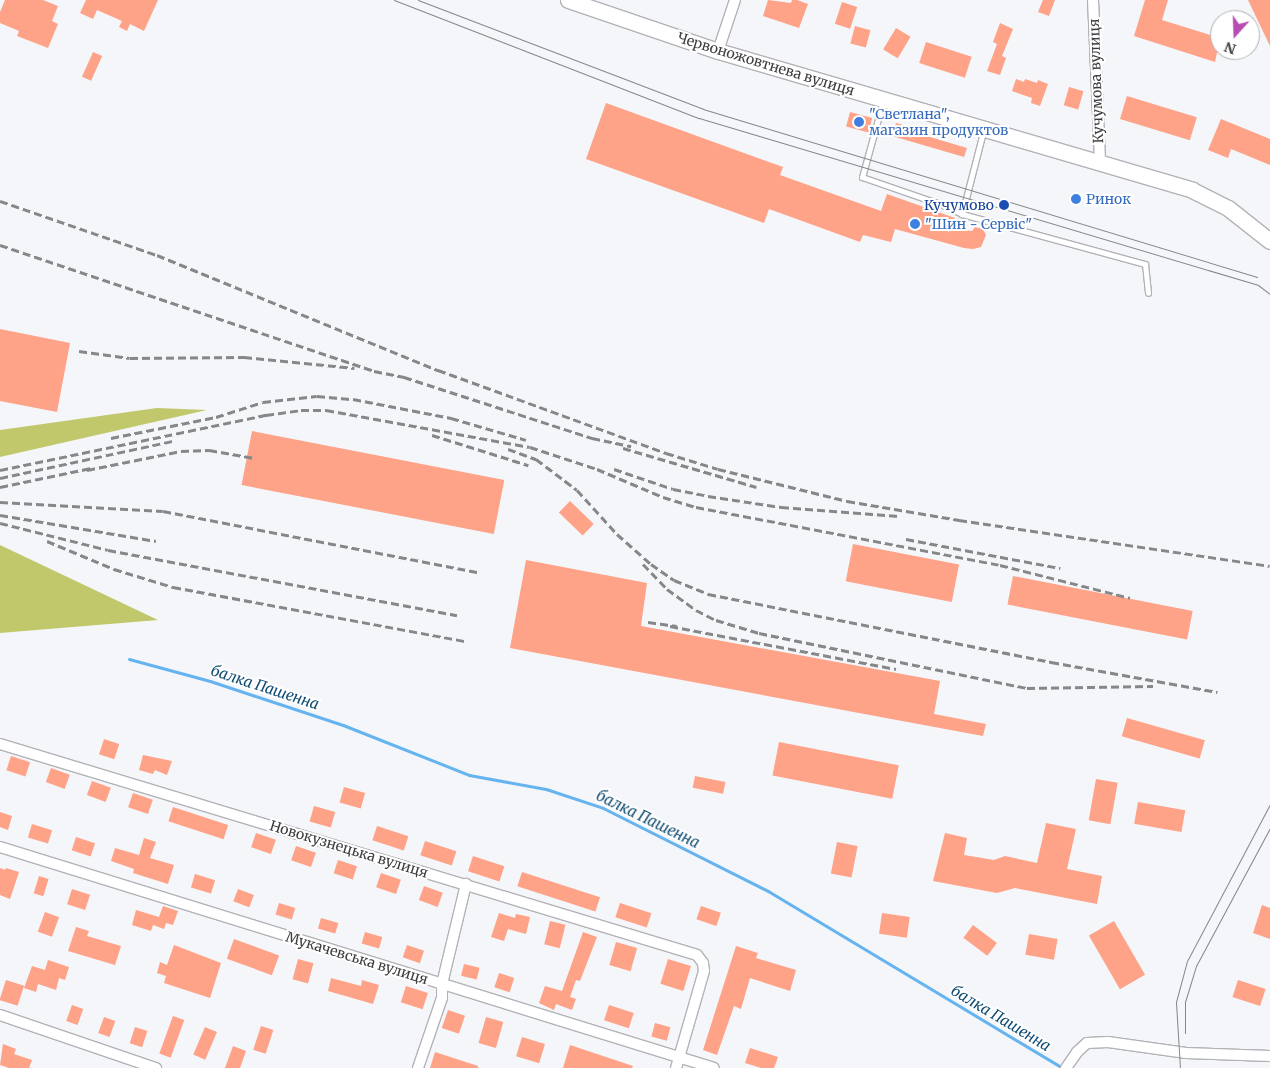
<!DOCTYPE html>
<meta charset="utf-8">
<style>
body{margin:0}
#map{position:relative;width:1270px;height:1068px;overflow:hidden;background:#f5f6fa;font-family:Merriweather,serif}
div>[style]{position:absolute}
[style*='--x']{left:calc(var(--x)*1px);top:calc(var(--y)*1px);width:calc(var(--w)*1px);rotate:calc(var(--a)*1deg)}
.forest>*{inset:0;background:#c1c86c}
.stream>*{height:3px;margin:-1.5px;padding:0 1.5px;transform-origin:1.5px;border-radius:1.5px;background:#65b3ef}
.building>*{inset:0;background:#fea288;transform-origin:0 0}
.roads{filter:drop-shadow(1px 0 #b2b3b7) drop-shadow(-1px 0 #b2b3b7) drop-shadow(0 1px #b2b3b7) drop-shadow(0 -1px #b2b3b7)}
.lane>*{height:5px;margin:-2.5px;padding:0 2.5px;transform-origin:2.5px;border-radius:2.5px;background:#fff}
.street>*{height:10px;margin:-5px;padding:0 5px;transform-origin:5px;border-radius:5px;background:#fff}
.secondary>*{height:15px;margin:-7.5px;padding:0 7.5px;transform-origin:7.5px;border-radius:7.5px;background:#fff}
.tram>*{height:1px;margin:-0.5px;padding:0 0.5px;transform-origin:0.5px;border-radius:0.5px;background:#868789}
.rail>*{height:3px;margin-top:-1.5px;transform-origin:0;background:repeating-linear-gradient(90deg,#868789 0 8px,transparent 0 12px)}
.dots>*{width:14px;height:14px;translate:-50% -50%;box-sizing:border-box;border:2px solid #fff;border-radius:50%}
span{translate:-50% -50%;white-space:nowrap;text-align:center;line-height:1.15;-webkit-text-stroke:4px #fff;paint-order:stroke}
.street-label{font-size:14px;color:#3b3c3d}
.shop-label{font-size:14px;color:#366cbe}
.left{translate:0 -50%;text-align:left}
.transit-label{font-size:14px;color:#164399}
.right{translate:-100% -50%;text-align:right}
.water-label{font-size:15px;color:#104c73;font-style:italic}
.north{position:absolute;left:1210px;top:10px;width:50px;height:50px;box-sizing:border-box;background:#fff;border:1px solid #b1b1b1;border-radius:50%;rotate:200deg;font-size:14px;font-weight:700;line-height:20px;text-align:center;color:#3b3c3d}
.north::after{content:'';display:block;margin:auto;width:18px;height:22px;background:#b64eb2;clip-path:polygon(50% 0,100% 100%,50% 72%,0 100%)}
</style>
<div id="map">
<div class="forest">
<i style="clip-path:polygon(157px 408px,207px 410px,0 457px,0 430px)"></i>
<i style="clip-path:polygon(0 545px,158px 620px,0 633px)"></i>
</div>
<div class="stream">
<i style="--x:129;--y:659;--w:84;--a:15.2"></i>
<i style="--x:210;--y:681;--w:140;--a:18.3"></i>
<i style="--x:343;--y:725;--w:136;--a:21.6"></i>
<i style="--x:469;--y:775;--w:78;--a:10.3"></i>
<i style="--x:546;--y:789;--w:60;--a:18.4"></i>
<i style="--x:603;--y:808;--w:185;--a:26.7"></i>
<i style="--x:768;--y:891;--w:343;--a:31"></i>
</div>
<div class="building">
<i style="clip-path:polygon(5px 0,43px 0,58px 6px,52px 21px,58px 24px,48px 48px,17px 36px,19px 31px,0 23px,0 12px)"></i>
<i style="clip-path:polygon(86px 0,158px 0,144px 31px,130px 24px,127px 31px,119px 27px,122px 21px,97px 10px,93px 19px,80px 13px)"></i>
<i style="clip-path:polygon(768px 0,791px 3px,792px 0,797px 0,808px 4px,799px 28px,763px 16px)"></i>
<i style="clip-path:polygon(1043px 0,1055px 0,1049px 16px,1038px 12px)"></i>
<i style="clip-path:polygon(1145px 0,1168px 0,1162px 20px,1220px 38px,1215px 62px,1134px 36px)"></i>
<i style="clip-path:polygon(1248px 0,1270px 0,1270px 46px)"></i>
<i style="left:842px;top:2px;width:16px;height:23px;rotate:18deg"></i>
<i style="clip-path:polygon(1000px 23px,1013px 29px,1002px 56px,1006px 58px,1000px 75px,987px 71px,997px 44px,993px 42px)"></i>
<i style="left:855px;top:26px;width:16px;height:18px;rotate:15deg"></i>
<i style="left:896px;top:28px;width:17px;height:25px;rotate:31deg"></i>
<i style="left:926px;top:42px;width:48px;height:22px;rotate:18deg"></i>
<i style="left:93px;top:52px;width:10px;height:27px;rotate:24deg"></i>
<i style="clip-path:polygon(1016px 79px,1024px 82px,1025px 79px,1037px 83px,1038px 80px,1048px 84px,1040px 106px,1031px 103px,1032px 98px,1012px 91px)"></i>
<i style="left:1069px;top:87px;width:15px;height:19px;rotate:16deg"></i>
<i style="left:1127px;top:96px;width:73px;height:24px;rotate:17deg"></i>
<i style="clip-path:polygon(606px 103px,783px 167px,780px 175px,881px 211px,887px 194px,955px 218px,952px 228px,972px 231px,975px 227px,983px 229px,986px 235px,981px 247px,973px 249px,964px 248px,895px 229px,891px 242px,863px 235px,860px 242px,769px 209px,764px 223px,586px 159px)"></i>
<i style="left:850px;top:112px;width:23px;height:15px;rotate:15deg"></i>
<i style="clip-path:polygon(1221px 119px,1270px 139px,1270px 165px,1231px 149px,1228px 158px,1208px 150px)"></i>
<i style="clip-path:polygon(896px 123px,931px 133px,930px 137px,967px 148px,964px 157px,892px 136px)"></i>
<i style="clip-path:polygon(0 329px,70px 343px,57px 412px,0 401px)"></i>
<i style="left:252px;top:431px;width:257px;height:55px;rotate:11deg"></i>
<i style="left:570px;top:501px;width:33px;height:16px;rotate:44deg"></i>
<i style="left:853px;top:544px;width:108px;height:38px;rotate:11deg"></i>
<i style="clip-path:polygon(526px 560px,647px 583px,641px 626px,940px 681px,934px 714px,986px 724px,983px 736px,510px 648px)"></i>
<i style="left:1013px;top:576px;width:183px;height:29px;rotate:11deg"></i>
<i style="left:1127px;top:718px;width:81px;height:19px;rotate:16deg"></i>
<i style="left:104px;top:739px;width:16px;height:16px;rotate:18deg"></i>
<i style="left:779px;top:742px;width:122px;height:34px;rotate:11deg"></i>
<i style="clip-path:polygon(143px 755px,172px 761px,167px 775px,155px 770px,153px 774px,139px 770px)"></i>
<i style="left:11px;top:756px;width:20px;height:15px;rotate:18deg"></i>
<i style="left:51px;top:768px;width:20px;height:15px;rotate:20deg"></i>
<i style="left:695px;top:776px;width:31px;height:12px;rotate:11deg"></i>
<i style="left:1096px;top:779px;width:22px;height:42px;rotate:10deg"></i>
<i style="left:92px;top:781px;width:20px;height:15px;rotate:20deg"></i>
<i style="left:344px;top:787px;width:22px;height:16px;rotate:16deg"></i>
<i style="left:133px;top:793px;width:21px;height:15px;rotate:19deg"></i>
<i style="left:1138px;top:802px;width:48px;height:22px;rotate:10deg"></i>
<i style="left:314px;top:806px;width:22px;height:16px;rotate:16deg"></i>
<i style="left:173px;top:807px;width:58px;height:15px;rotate:18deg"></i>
<i style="clip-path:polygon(0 812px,12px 816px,8px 830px,0 827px)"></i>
<i style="clip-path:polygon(1046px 823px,1076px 829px,1067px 869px,1102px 876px,1097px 904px,1015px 888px,997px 893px,933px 881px,945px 833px,967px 838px,964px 855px,994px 860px,1005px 856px,1037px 863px)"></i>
<i style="left:32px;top:824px;width:21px;height:14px;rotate:17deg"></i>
<i style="left:377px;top:826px;width:33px;height:15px;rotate:18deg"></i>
<i style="left:256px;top:833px;width:21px;height:15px;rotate:19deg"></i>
<i style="left:76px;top:837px;width:20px;height:14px;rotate:18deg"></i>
<i style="clip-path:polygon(144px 838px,156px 842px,150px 858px,174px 865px,168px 884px,133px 873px,134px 869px,111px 861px,115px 848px,139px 855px)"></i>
<i style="left:425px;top:841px;width:33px;height:15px;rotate:18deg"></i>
<i style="left:837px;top:842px;width:21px;height:32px;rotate:11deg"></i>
<i style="left:296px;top:846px;width:21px;height:15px;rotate:19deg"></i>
<i style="left:473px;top:856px;width:33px;height:16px;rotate:18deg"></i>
<i style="left:338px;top:860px;width:20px;height:14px;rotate:18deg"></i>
<i style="clip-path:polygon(0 868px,5px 870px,6px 868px,19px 872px,10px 899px,0 895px)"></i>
<i style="left:522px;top:872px;width:82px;height:15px;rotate:18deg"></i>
<i style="left:381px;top:873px;width:21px;height:15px;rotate:19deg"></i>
<i style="left:195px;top:874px;width:21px;height:14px;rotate:17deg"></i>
<i style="left:39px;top:876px;width:10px;height:18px;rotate:17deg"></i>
<i style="left:424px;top:886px;width:20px;height:15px;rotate:20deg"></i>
<i style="left:72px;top:889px;width:19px;height:16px;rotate:18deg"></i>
<i style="left:238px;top:889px;width:17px;height:13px;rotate:21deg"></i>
<i style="left:279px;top:903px;width:17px;height:12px;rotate:17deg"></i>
<i style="left:620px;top:903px;width:33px;height:15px;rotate:18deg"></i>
<i style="clip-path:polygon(1262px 905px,1270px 908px,1270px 939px,1253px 933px)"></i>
<i style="clip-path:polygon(163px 906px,178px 911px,173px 925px,166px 923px,164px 929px,153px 925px,151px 931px,132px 925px,136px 910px,159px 917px)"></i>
<i style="left:701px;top:906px;width:21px;height:14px;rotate:19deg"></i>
<i style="left:45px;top:912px;width:15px;height:21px;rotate:20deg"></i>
<i style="clip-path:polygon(499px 913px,515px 918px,516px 914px,530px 917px,526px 934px,508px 929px,504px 941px,491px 937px)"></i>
<i style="left:882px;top:913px;width:28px;height:21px;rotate:8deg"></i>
<i style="left:321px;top:918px;width:18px;height:11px;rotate:16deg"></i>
<i style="left:550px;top:921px;width:16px;height:24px;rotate:14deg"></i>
<i style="left:1114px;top:921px;width:62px;height:29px;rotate:60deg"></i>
<i style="left:973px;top:925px;width:30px;height:16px;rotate:37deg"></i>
<i style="clip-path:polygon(76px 927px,89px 931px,87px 936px,121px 946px,115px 965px,68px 951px)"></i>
<i style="left:365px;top:932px;width:18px;height:12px;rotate:16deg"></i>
<i style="clip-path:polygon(583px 932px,597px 937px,580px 981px,576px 980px,570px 997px,576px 999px,572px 1010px,556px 1004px,554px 1010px,539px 1003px,545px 986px,562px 991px)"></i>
<i style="left:1029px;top:934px;width:29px;height:21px;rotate:10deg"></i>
<i style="left:234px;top:939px;width:48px;height:21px;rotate:20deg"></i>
<i style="left:616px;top:942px;width:22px;height:24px;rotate:16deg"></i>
<i style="clip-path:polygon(174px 945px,221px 963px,210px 998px,164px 983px,166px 976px,157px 973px,160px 962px,167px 965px)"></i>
<i style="left:407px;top:945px;width:18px;height:13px;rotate:19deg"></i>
<i style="clip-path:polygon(736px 946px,758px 953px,756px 958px,796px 970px,790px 991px,750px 978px,741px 1009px,734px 1006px,717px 1055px,703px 1050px)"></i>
<i style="left:298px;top:959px;width:16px;height:21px;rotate:15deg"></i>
<i style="left:668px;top:959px;width:24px;height:26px;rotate:17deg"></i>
<i style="clip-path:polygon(48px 960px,69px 967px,65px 980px,59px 978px,56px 990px,38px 984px,36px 992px,24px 988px,32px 966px,45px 970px)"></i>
<i style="left:464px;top:964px;width:16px;height:12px;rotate:14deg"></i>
<i style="left:499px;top:973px;width:16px;height:15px;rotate:18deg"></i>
<i style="clip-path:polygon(331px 978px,361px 986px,362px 980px,379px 985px,373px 1004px,328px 991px)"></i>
<i style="left:6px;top:980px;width:19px;height:21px;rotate:18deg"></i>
<i style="left:1238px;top:980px;width:29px;height:18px;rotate:18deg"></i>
<i style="left:406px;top:986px;width:23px;height:17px;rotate:18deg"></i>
<i style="left:72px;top:1005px;width:12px;height:17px;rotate:20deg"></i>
<i style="left:609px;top:1005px;width:26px;height:16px;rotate:18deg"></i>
<i style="left:448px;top:1010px;width:18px;height:19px;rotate:19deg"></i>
<i style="left:173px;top:1016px;width:12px;height:40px;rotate:20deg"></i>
<i style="left:104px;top:1017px;width:12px;height:17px;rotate:20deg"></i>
<i style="left:486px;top:1017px;width:18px;height:27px;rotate:16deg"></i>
<i style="left:655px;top:1023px;width:16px;height:14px;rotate:15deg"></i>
<i style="left:261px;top:1026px;width:13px;height:25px;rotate:18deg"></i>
<i style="left:135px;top:1027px;width:13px;height:17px;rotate:18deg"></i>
<i style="left:205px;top:1027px;width:13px;height:30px;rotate:23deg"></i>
<i style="left:522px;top:1037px;width:24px;height:20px;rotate:17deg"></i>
<i style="clip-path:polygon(3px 1044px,16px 1049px,14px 1054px,32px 1060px,29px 1068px,9px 1068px,0 1065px)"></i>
<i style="clip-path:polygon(570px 1045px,633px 1066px,632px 1068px,563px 1068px)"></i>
<i style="clip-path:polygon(233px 1046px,246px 1051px,240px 1068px,225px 1068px)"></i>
<i style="clip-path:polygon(750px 1048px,778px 1057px,774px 1068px,761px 1068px,745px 1063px)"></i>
<i style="clip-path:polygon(435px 1052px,478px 1066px,478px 1068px,430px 1068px)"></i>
</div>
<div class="roads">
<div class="lane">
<i style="--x:883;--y:101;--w:79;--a:105.4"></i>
<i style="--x:862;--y:177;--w:86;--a:19.1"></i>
<i style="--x:943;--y:205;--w:21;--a:25"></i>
<i style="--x:983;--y:132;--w:85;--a:104.4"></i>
<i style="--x:962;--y:214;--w:190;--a:15.3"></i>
<i style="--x:1145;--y:264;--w:29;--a:84"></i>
</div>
<div class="street">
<i style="--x:1093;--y:0;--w:162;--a:87.5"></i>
<i style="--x:718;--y:51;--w:54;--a:-71.6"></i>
<i style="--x:0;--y:744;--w:728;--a:16.84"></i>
<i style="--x:697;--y:955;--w:10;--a:53"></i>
<i style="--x:703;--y:963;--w:8;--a:83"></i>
<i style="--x:704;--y:971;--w:101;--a:106.1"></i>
<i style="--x:0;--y:847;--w:747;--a:17.2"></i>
<i style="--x:0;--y:1015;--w:165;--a:18.8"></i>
<i style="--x:418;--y:1068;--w:74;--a:-71.1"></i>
<i style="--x:442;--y:998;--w:14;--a:-90"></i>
<i style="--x:442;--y:984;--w:103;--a:-76.5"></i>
<i style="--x:1066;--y:1068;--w:19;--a:-55"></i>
<i style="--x:1077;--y:1052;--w:13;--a:-42"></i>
<i style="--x:1087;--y:1043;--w:21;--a:-3"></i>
<i style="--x:1108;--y:1042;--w:79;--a:8"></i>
<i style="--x:1186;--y:1053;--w:84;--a:2"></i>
</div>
<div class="secondary">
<i style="--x:568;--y:0;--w:158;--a:18.8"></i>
<i style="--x:718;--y:51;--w:494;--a:16.3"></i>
<i style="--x:1192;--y:190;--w:40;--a:26.6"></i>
<i style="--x:1228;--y:208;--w:53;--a:38.2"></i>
</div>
</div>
<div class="tram">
<i style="--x:394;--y:0;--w:327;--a:21.2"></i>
<i style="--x:699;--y:118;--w:583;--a:16.63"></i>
<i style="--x:1258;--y:285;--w:15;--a:37"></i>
<i style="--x:418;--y:0;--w:305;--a:20.9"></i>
<i style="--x:703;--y:109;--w:579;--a:16.87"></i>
<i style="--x:1185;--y:1033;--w:31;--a:-90"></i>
<i style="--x:1185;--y:1002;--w:38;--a:-73"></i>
<i style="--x:1196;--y:966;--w:157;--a:-61.8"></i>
<i style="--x:1180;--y:1068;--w:66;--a:-93.5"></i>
<i style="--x:1176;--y:1002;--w:42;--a:-75"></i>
<i style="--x:1187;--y:961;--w:178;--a:-62.1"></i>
</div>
<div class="rail">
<i style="--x:0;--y:201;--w:166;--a:19"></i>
<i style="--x:157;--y:255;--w:304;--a:22.3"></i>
<i style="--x:438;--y:370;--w:243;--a:20"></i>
<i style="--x:666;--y:453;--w:54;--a:17.1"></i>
<i style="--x:718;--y:469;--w:133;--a:13.9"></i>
<i style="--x:847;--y:501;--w:114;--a:9.6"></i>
<i style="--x:959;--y:520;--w:314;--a:8.4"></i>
<i style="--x:0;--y:245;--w:395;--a:18.6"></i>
<i style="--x:374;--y:371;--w:31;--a:11"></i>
<i style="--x:404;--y:377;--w:198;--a:18"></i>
<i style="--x:592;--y:438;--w:40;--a:12"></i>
<i style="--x:79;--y:351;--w:51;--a:7.8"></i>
<i style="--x:130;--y:358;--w:114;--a:-0.5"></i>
<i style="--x:244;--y:357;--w:111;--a:5.7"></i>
<i style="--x:432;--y:435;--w:101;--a:17.4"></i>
<i style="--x:111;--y:438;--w:107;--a:-11.3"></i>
<i style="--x:216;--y:417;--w:49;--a:-17.7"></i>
<i style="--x:263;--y:402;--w:54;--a:-6.3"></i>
<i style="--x:317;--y:396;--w:36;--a:5"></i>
<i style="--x:353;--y:399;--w:100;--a:11"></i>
<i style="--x:451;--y:418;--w:78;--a:16.3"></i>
<i style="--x:623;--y:448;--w:139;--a:16.3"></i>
<i style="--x:508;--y:449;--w:30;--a:20"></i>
<i style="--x:536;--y:459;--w:51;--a:37.1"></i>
<i style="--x:577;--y:490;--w:59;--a:47.7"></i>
<i style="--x:617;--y:534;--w:45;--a:41.4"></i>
<i style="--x:651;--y:564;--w:28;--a:35"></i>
<i style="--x:674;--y:580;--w:37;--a:22"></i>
<i style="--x:708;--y:594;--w:350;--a:11.2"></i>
<i style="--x:1051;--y:662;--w:169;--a:10.2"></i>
<i style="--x:614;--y:469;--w:62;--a:18.7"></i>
<i style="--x:673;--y:489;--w:36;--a:11"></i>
<i style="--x:708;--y:496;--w:74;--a:8.6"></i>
<i style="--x:781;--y:507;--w:118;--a:4.4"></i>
<i style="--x:0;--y:470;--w:272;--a:-11.7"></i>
<i style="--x:266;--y:415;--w:35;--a:-8"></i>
<i style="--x:301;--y:410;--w:25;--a:0"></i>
<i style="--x:326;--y:410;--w:207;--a:10.3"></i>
<i style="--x:530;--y:447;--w:71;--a:18.2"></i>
<i style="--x:597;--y:469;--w:72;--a:23"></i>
<i style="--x:663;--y:497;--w:34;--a:17"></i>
<i style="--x:696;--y:507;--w:309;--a:10.8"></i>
<i style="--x:1000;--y:565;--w:134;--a:14.2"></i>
<i style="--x:87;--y:470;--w:96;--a:-11.4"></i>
<i style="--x:181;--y:451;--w:28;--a:-2"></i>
<i style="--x:209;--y:450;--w:46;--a:10.1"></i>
<i style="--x:0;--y:478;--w:177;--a:-12.1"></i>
<i style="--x:0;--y:487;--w:93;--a:-11.8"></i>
<i style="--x:0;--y:502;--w:163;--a:3.2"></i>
<i style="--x:163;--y:511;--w:321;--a:11"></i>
<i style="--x:0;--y:515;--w:158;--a:9.5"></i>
<i style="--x:0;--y:523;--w:111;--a:14"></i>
<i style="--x:108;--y:550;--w:355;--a:10.6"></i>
<i style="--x:906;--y:539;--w:157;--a:10.7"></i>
<i style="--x:47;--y:541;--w:73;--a:22.7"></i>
<i style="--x:114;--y:569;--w:62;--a:17"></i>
<i style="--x:173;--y:587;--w:297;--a:10.5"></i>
<i style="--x:643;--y:564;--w:35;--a:46"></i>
<i style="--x:667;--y:589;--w:36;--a:36"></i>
<i style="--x:696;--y:610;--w:22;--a:27"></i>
<i style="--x:716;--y:620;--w:45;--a:16.8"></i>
<i style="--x:759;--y:633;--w:274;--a:11.6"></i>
<i style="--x:1027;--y:688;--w:126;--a:-0.9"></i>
<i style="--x:648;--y:622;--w:29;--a:8"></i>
<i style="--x:670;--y:626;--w:230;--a:10.8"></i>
</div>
<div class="dots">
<i style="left:859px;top:122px;background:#3f7fe0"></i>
<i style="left:1076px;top:199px;background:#3f7fe0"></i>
<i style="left:1004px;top:205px;background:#1a4fb4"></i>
<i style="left:915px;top:224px;background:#3f7fe0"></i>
</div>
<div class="street-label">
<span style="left:766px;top:64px;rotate:17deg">Червоножовтнева вулиця</span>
<span style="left:1096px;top:81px;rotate:-92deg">Кучумова вулиця</span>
<span style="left:349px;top:849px;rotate:17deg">Новокузнецька вулиця</span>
<span style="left:357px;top:958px;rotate:17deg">Мукачевська вулиця</span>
</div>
<div class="shop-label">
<span class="left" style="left:869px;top:122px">"Светлана",<br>магазин продуктов</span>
<span class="left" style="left:1086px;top:199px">Ринок</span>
<span class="left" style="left:925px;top:224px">"Шин - Сервіс"</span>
</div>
<div class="transit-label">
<span class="right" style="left:994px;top:205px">Кучумово</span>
</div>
<div class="water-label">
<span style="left:265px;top:687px;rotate:18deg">балка Пашенна</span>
<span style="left:648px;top:819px;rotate:26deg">балка Пашенна</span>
<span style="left:1001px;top:1018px;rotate:31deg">балка Пашенна</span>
</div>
<div class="north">N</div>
</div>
